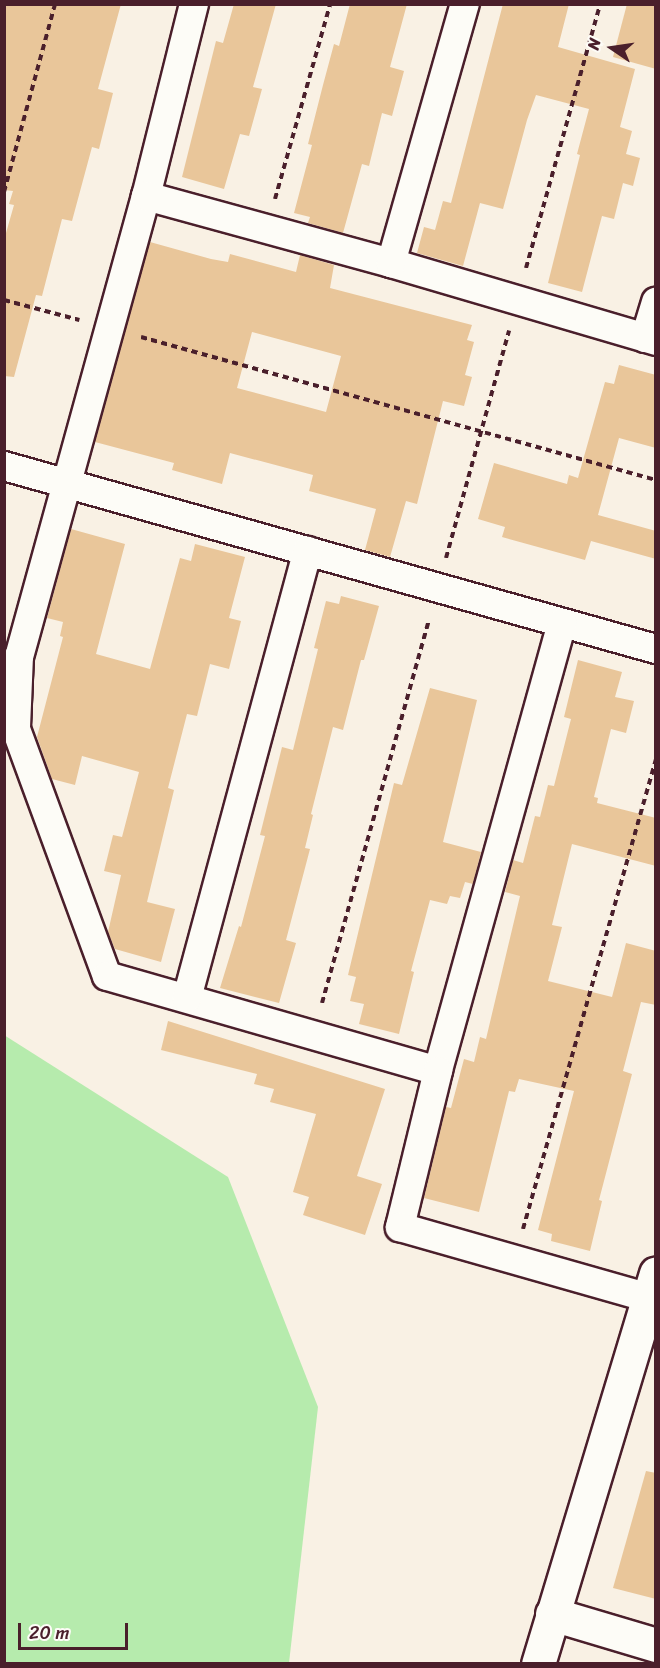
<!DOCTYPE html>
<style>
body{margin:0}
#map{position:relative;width:660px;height:1668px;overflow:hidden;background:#f9f1e4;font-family:Sriracha,sans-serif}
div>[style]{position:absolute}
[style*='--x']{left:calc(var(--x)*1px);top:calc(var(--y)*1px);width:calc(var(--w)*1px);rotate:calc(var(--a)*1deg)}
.green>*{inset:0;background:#b6ebad}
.building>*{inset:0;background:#e9c69a}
.path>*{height:4px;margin-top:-2px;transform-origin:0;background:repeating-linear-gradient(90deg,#4a1f2b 0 6px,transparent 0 10.5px)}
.roads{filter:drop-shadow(2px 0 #4a1f2b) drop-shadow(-2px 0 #4a1f2b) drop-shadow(0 2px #4a1f2b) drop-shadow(0 -2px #4a1f2b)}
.minor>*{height:28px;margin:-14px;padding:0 14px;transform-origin:14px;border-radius:14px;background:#fdfcf7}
.tertiary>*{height:33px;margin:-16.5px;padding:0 16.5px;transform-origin:16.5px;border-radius:16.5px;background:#fdfcf7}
span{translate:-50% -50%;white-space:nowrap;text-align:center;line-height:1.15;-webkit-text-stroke:5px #fdfcf7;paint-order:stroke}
.frame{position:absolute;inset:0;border:6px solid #4a1f2b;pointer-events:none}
.north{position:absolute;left:582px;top:18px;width:60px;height:60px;-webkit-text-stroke:4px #fdfcf7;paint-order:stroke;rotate:283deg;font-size:16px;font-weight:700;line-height:24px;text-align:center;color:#4a1f2b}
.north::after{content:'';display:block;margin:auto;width:21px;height:27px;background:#4a1f2b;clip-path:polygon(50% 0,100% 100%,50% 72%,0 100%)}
.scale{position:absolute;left:18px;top:1623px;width:110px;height:27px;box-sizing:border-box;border:3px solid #4a1f2b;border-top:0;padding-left:8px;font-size:18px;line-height:21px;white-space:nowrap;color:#4a1f2b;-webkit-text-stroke:4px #fdfcf7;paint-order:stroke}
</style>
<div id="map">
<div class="green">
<i style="clip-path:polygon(4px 1035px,228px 1177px,318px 1407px,289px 1663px,5px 1663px)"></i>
</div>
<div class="building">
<i style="clip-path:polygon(4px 4px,121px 4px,98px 89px,113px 93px,99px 149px,92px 147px,72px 221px,62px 219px,42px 296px,36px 295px,14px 377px,4px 376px,4px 240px,14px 205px,9px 204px,13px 191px,4px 190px)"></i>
<i style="clip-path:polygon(234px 4px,276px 4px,253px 87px,262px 89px,249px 136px,240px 134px,224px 189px,182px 177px,216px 41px,223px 43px)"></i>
<i style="clip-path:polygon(350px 4px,407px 4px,390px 67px,404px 71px,392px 116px,382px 113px,369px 166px,362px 164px,343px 233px,308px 223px,310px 217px,294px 213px,312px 145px,308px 144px,323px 85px,334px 44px,339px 46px)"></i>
<i style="clip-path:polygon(503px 4px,569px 4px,558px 47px,635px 69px,620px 127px,632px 131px,626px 154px,640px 158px,633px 186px,623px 183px,614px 219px,602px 216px,582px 292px,548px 283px,580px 155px,577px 154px,589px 109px,536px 95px,527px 120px,503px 209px,480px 203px,463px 266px,417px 253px,424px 227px,435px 230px,443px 201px,451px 203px)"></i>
<i style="clip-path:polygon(627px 4px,656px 4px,656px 69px,613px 57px)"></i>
<i style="clip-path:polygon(evenodd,150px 242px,211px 259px,228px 262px,230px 254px,296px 272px,300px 255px,334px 265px,330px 288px,472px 325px,467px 340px,474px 342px,465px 375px,472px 377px,464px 406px,443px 401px,417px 504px,406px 501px,390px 557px,365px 550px,376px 509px,309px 491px,313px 475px,230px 453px,222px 484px,172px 470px,174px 463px,95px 442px,150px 242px,252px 332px,341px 356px,326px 412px,237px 388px,252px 332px)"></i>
<i style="clip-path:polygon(619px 365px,656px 375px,656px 448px,619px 438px,598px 515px,656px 531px,656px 559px,591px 541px,585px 560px,502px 537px,505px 527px,478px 519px,494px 463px,567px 484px,569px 475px,578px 478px,605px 382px,614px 384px)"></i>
<i style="clip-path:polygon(71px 529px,125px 544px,96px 654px,150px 669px,180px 558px,191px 561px,195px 544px,245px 557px,229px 618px,241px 621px,229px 669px,210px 664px,197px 716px,187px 714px,168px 788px,174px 790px,147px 902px,175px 909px,161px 962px,115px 949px,108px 932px,121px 875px,104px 871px,113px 835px,122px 837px,139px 772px,82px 756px,75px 785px,52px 779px,37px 737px,63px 637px,60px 636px,63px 622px,47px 618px)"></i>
<i style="clip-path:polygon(341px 596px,379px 606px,364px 660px,361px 660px,343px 730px,333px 727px,311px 814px,313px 815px,305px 848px,310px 849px,286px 940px,296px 943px,279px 1003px,220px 988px,239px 926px,241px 927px,265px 836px,260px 835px,282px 747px,293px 750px,318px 649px,314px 648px,326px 601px,339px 604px)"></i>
<i style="clip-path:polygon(578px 660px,622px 672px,615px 697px,634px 701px,626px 733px,611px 729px,594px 797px,598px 798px,597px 803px,656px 818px,656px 866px,572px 844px,552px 925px,562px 927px,548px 981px,612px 997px,626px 943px,656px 951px,656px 1005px,641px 1002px,623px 1071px,632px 1074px,599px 1200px,602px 1201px,590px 1251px,551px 1241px,552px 1234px,538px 1230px,574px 1091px,519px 1079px,515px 1092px,509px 1091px,479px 1212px,424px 1198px,446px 1107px,451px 1108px,464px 1059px,474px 1062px,480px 1037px,486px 1039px,520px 896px,505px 892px,513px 860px,523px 863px,535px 816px,540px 817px,548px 785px,554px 786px,571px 719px,564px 717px)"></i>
<i style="clip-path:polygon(430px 688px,477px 700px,443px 842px,481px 852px,473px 884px,465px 882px,460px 898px,450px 896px,447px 904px,430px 900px,411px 971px,414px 972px,399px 1034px,359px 1024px,364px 1004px,350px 1001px,356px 977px,348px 975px,394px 783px,402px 785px)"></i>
<i style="clip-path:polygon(168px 1021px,385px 1089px,357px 1176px,382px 1184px,365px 1235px,303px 1215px,309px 1197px,293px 1192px,316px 1114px,270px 1102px,274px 1089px,254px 1084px,257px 1074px,161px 1050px)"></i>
<i style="clip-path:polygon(646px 1471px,656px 1473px,656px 1599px,613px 1588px)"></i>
</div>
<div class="path">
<i style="--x:4;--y:192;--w:195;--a:-74.8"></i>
<i style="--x:275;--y:199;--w:203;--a:-74.2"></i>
<i style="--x:526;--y:268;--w:274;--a:-74.3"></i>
<i style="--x:4;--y:300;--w:78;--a:14.9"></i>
<i style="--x:141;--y:337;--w:534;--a:15.52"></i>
<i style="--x:446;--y:558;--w:236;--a:-74.5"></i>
<i style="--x:322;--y:1003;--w:398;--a:-74.4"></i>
<i style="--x:523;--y:1229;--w:488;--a:-74.2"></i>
</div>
<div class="roads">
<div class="minor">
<i style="--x:194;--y:4;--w:198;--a:104"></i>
<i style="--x:146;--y:196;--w:477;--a:105.4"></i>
<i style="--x:19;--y:656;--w:73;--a:92.4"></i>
<i style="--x:16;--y:729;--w:263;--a:69.8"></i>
<i style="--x:107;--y:976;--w:344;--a:16"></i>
<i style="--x:146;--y:196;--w:254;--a:15.3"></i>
<i style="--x:391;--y:263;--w:276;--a:16.4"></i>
<i style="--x:391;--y:263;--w:269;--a:-74.1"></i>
<i style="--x:645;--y:338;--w:38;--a:-73"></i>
<i style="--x:4;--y:466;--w:677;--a:15.68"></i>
<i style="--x:562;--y:623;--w:465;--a:105.5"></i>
<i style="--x:438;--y:1071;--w:161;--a:103.7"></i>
<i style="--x:400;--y:1227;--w:259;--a:15.9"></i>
<i style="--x:187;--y:998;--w:463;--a:-74.9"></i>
</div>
<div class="tertiary">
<i style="--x:552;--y:1614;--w:109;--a:16.6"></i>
<i style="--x:538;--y:1664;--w:408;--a:-73.2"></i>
</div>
</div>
<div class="frame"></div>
<div class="north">N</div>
<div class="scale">20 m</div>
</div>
